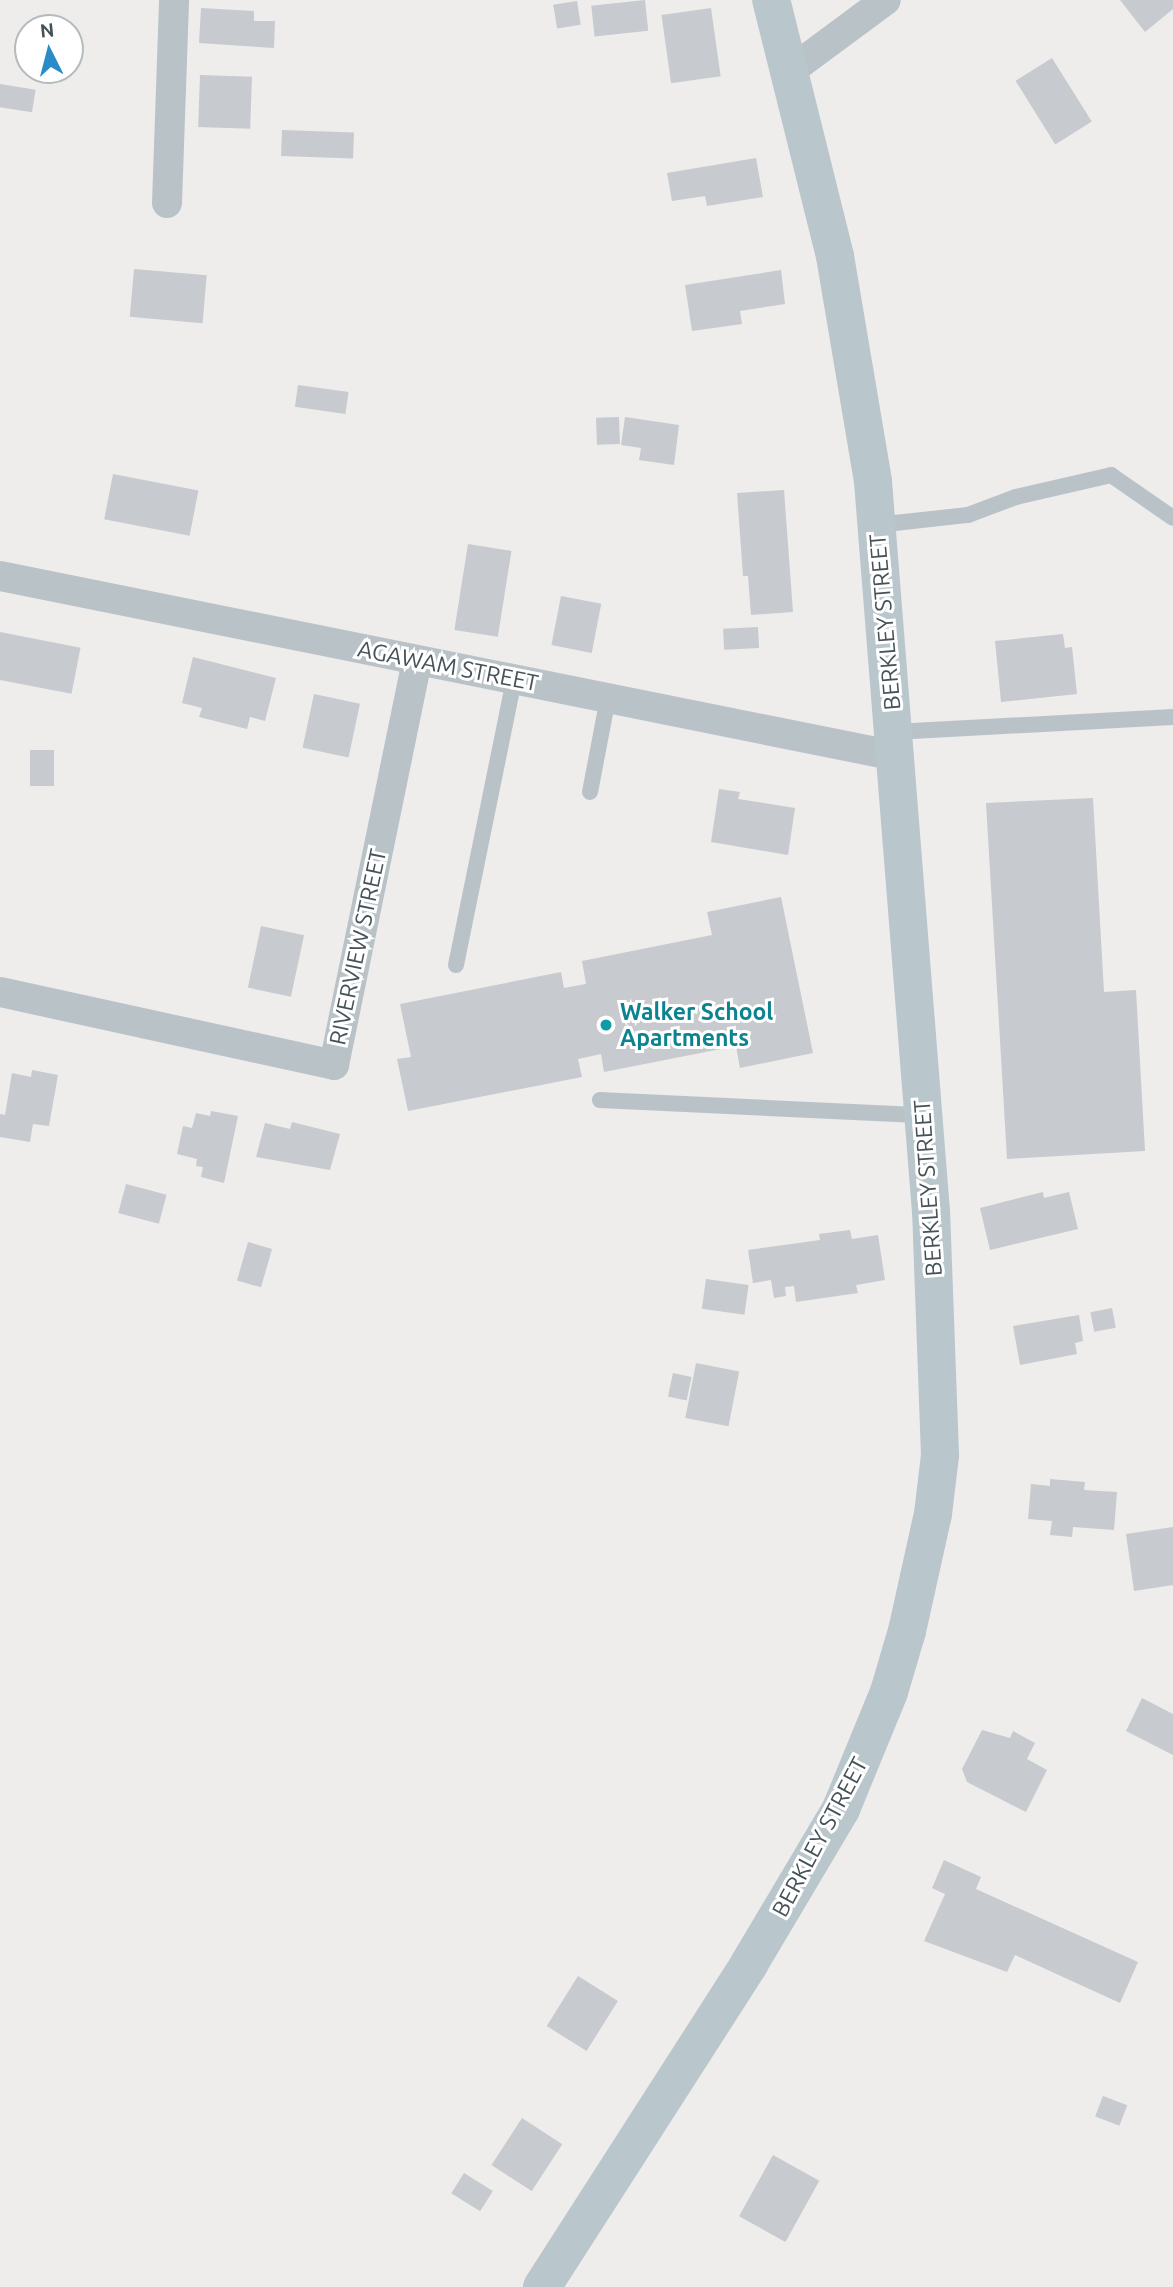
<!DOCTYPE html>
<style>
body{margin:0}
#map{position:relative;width:1173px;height:2287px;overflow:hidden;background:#efecec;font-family:Ubuntu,sans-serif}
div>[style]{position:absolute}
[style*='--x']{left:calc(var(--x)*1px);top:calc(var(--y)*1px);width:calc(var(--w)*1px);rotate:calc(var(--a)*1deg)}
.building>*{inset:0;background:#c7cace;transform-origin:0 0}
.service>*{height:16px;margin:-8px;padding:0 8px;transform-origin:8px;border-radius:8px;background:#b9c3c7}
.minor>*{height:30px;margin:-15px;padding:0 15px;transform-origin:15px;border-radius:15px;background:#b9c3c7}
.secondary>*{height:38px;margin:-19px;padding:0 19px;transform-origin:19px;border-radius:19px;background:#b9c6cc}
.dots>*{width:19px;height:19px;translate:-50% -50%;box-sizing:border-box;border:4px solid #fff;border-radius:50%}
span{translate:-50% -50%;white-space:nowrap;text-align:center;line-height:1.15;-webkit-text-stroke:6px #fff;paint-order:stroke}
.street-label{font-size:23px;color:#465257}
.culture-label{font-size:23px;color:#0d838f;font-weight:700}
.left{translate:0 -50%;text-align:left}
.north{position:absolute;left:14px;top:14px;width:70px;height:70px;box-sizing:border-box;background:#fff;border:2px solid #b5babc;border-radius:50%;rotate:354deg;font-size:19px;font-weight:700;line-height:28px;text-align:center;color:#465257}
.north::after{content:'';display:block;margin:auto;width:24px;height:32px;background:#2b8bc9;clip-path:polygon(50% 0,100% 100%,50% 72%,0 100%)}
</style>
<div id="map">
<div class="building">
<i style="left:645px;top:0;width:31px;height:54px;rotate:84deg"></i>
<i style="clip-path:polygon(1120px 0,1173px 0,1173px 9px,1145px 32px)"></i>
<i style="left:577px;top:1px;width:24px;height:24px;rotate:81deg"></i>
<i style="clip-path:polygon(201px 8px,254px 11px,254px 21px,275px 21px,274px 48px,199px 43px)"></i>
<i style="left:711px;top:8px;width:69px;height:50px;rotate:82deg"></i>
<i style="left:1052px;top:58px;width:75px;height:43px;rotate:58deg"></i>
<i style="left:200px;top:75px;width:52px;height:52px;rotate:2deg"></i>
<i style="left:0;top:84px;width:36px;height:23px;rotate:9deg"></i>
<i style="left:282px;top:130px;width:72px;height:26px;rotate:2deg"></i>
<i style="clip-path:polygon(756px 158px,763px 197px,707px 206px,705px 196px,672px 201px,667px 173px)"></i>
<i style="left:134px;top:269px;width:73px;height:48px;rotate:5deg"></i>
<i style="clip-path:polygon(781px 270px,785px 304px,740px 311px,742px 324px,692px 331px,685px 285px)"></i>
<i style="left:298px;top:385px;width:51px;height:22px;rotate:8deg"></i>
<i style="left:619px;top:417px;width:27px;height:23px;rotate:88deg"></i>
<i style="clip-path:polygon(625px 417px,679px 425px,674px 465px,639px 460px,641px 448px,621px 445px)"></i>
<i style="left:113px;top:474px;width:87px;height:46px;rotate:11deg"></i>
<i style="clip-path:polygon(784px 490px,793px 612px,751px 615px,748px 576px,743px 576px,737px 493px)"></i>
<i style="left:468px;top:544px;width:44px;height:87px;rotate:9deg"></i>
<i style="left:561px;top:596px;width:41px;height:50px;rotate:11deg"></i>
<i style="left:758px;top:627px;width:21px;height:35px;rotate:87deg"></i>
<i style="left:0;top:632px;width:82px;height:47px;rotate:11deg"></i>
<i style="clip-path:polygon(1063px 634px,1065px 648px,1072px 647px,1077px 694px,1001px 702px,995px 641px)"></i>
<i style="clip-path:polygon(193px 657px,276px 678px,265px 721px,250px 717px,247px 729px,199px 717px,202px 708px,182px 703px)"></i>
<i style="left:314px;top:694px;width:47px;height:55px;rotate:12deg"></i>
<i style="left:30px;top:750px;width:24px;height:36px"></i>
<i style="clip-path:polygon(719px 789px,740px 792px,738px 799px,795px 808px,788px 855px,711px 842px)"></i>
<i style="clip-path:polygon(1093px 798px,1104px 992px,1136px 990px,1145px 1151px,1007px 1159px,986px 803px)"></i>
<i style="clip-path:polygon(781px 897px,813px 1053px,740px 1068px,736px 1046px,604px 1072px,601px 1054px,578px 1059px,582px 1077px,408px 1111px,397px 1059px,411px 1057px,400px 1004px,561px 972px,564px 988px,586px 984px,582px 961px,712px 935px,707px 912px)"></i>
<i style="left:261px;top:926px;width:44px;height:63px;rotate:12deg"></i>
<i style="clip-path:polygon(32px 1070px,58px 1075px,49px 1126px,33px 1124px,30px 1142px,0 1137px,0 1114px,5px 1115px,12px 1073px,31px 1077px)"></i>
<i style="clip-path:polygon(211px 1111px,238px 1116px,224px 1183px,201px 1177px,203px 1167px,196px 1166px,197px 1159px,177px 1154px,183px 1126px,192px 1128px,196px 1113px,210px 1116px)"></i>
<i style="clip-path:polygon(292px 1122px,340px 1134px,330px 1170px,256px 1157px,265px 1123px,290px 1129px)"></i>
<i style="left:126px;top:1184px;width:42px;height:30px;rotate:15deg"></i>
<i style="clip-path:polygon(1043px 1192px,1044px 1198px,1069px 1192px,1078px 1229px,990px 1250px,980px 1208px)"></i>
<i style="clip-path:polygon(850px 1230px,852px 1239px,878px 1235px,885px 1280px,856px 1285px,858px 1293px,796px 1302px,794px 1286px,785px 1287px,786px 1296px,774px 1298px,771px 1280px,753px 1283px,748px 1250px,820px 1240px,819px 1234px)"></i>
<i style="left:248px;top:1242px;width:25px;height:40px;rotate:16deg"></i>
<i style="left:706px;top:1279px;width:43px;height:30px;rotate:8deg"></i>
<i style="left:1112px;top:1308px;width:20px;height:22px;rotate:79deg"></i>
<i style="clip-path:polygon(1079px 1315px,1083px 1341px,1075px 1343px,1077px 1354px,1020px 1365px,1013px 1326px)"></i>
<i style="left:696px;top:1363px;width:44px;height:56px;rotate:11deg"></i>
<i style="left:673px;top:1373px;width:19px;height:24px;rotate:12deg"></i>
<i style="clip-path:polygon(1050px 1479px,1085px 1482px,1084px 1490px,1117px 1492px,1114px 1530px,1073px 1527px,1072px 1537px,1050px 1535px,1052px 1521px,1028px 1519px,1031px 1484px,1050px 1486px)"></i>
<i style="clip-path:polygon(1173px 1527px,1173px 1585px,1134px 1591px,1126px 1534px)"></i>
<i style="clip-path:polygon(1142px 1698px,1173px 1714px,1173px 1755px,1126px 1731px)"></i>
<i style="clip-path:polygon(982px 1730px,1010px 1738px,1013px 1731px,1035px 1743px,1027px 1759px,1047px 1770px,1026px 1812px,967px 1782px,962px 1769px)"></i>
<i style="clip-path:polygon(944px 1860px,981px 1877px,976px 1889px,1138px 1962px,1120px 2003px,1015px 1955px,1007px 1972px,924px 1941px,945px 1894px,932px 1888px)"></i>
<i style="left:578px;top:1976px;width:47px;height:59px;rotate:32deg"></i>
<i style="left:1103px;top:2096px;width:26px;height:22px;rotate:21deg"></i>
<i style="left:522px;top:2118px;width:48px;height:56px;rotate:33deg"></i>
<i style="left:773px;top:2155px;width:53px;height:70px;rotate:29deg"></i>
<i style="left:464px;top:2173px;width:34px;height:24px;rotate:32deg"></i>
</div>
<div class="service">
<i style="--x:877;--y:525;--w:92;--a:-6.3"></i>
<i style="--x:968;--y:515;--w:51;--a:-20.6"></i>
<i style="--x:1016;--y:497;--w:98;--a:-13"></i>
<i style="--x:1111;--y:475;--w:75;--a:34.7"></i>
<i style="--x:894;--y:732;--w:279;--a:-3.1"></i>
<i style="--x:590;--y:792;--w:96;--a:-79.2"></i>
<i style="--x:456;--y:965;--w:292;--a:-78.5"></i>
<i style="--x:600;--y:1100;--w:323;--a:2.7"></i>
</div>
<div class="minor">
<i style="--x:790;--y:71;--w:119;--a:-36.5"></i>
<i style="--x:167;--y:203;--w:203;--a:-88"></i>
<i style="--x:0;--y:576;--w:914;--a:11.36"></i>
<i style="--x:0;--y:992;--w:342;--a:12.3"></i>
<i style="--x:334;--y:1065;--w:413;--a:-78.4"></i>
</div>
<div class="secondary">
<i style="--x:542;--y:2287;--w:384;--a:-57.3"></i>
<i style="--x:749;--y:1964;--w:180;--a:-59.3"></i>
<i style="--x:841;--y:1809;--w:126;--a:-67.7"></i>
<i style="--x:889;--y:1692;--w:64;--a:-73.6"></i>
<i style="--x:907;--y:1631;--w:120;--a:-77.5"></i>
<i style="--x:933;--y:1514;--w:59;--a:-83.2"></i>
<i style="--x:940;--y:1455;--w:243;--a:-92.1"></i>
<i style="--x:931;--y:1212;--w:733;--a:-94.54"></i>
<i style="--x:873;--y:481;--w:228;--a:-99.6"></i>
<i style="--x:835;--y:256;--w:264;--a:-104"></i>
</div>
<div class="dots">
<i style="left:606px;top:1025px;background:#0f9aa8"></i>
</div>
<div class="street-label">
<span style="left:885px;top:622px;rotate:-95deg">BERKLEY STREET</span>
<span style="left:448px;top:666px;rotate:11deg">AGAWAM STREET</span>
<span style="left:358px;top:947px;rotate:-78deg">RIVERVIEW STREET</span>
<span style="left:928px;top:1188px;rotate:-94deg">BERKLEY STREET</span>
<span style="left:820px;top:1837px;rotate:-62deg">BERKLEY STREET</span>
</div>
<div class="culture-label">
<span class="left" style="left:620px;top:1025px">Walker School<br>Apartments</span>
</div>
<div class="north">N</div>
</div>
